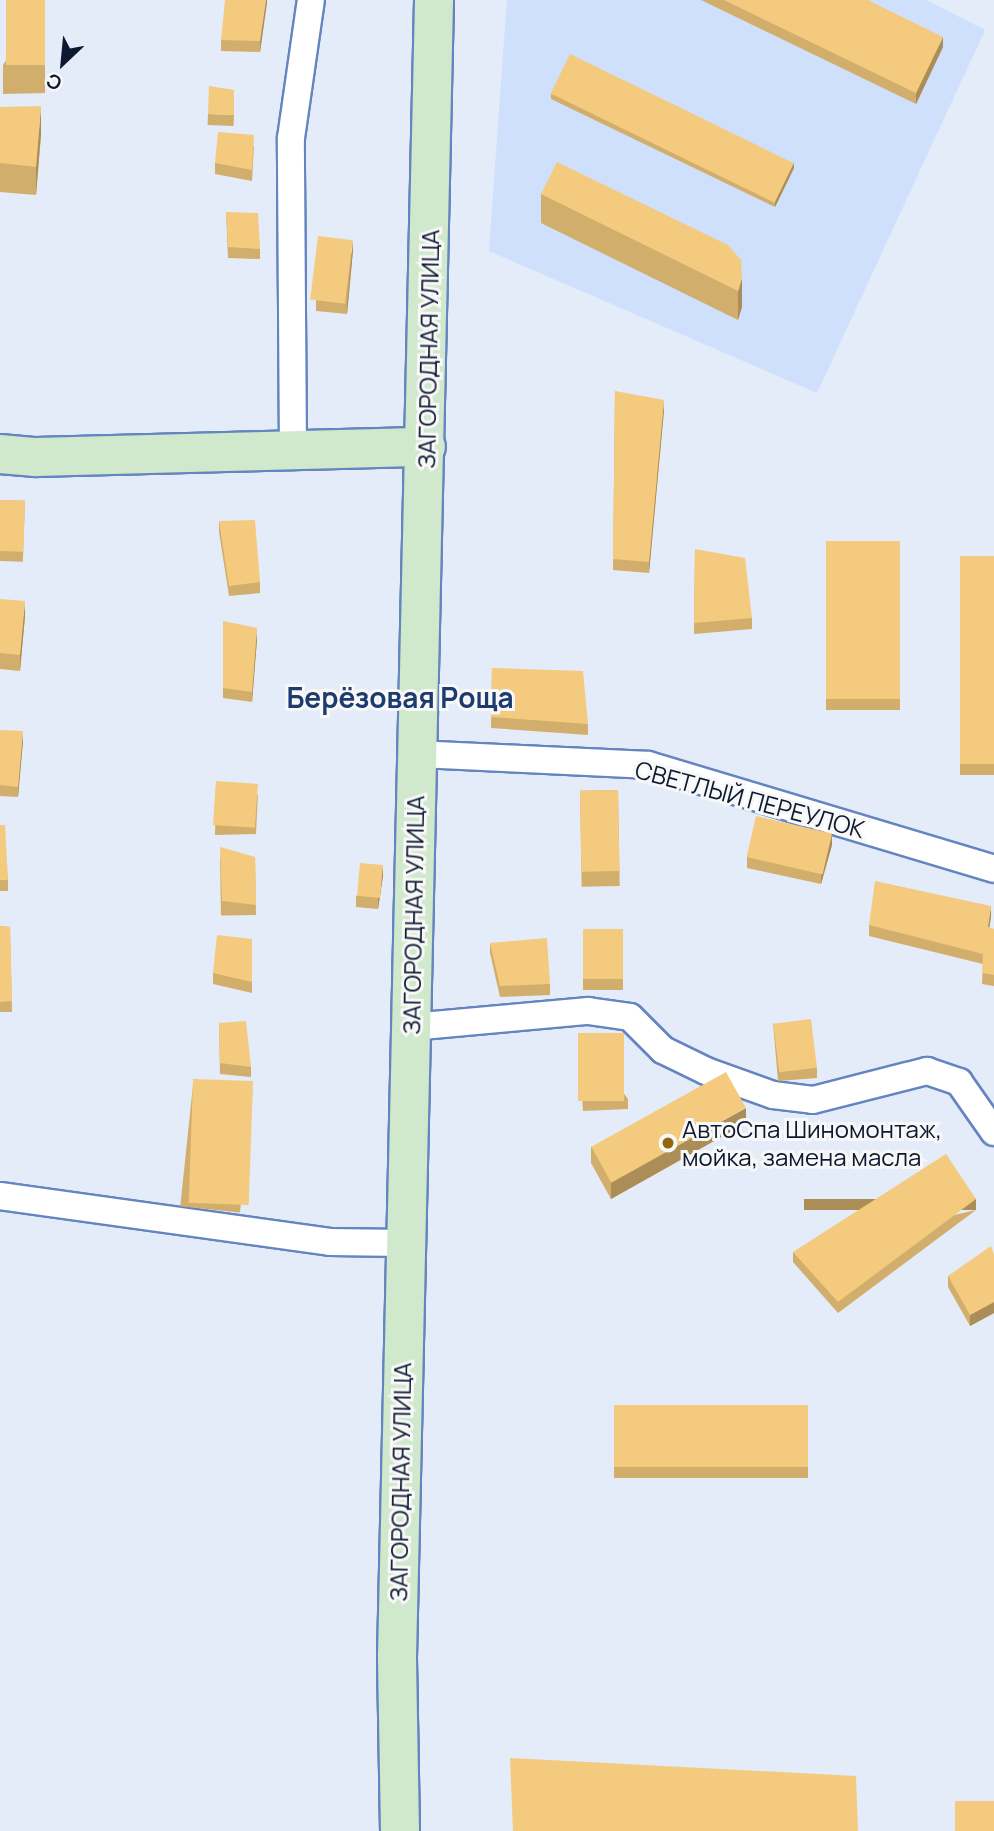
<!DOCTYPE html>
<meta charset="utf-8">
<style>
body{margin:0}
#map{position:relative;width:994px;height:1831px;overflow:hidden;background:#e4ebf9;font-family:Manrope,sans-serif}
div>[style]{position:absolute}
[style*='--x']{left:calc(var(--x)*1px);top:calc(var(--y)*1px);width:calc(var(--w)*1px);rotate:calc(var(--a)*1deg)}
.built>*{inset:0;background:#cfe0fc}
.roads{filter:drop-shadow(2px 0 #6485c0) drop-shadow(-2px 0 #6485c0) drop-shadow(0 2px #6485c0) drop-shadow(0 -2px #6485c0)}
.street>*{height:26px;margin:-13px;padding:0 13px;transform-origin:13px;border-radius:13px;background:#fff}
.secondary>*{height:38px;margin:-19px;padding:0 19px;transform-origin:19px;border-radius:19px;background:#d0e8cc}
.wall>*{inset:0;background:#d2ae6c;transform-origin:0 0}
.shaded-wall>*{inset:0;background:#ab8d58;transform-origin:0 0}
.building>*{inset:0;background:#f4ca7e;transform-origin:0 0}
.dots>*{width:19px;height:19px;translate:-50% -50%;box-sizing:border-box;border:4px solid #f8f8f8;border-radius:50%}
span{translate:-50% -50%;white-space:nowrap;text-align:center;line-height:1.15;-webkit-text-stroke:6px #f8f8f8;paint-order:stroke}
.street-label{font-size:24px;color:#0c1930}
.poi-label{font-size:24px;color:#0c1930}
.left{translate:0 -50%;text-align:left}
.quarter-label{font-size:28px;color:#1e3b70;font-weight:700}
.north{position:absolute;left:28px;top:28px;width:70px;height:70px;-webkit-text-stroke:5px #f8f8f8;paint-order:stroke;rotate:206deg;font-size:19px;font-weight:700;line-height:28px;text-align:center;color:#0c1930}
.north::after{content:'';display:block;margin:auto;width:24px;height:32px;background:#0c1930;clip-path:polygon(50% 0,100% 100%,50% 72%,0 100%)}
</style>
<div id="map">
<div class="built">
<i style="clip-path:polygon(507px 0,926px 0,985px 30px,817px 393px,489px 251px)"></i>
</div>
<div class="roads">
<div class="street">
<i style="--x:293;--y:452;--w:314;--a:-90.4"></i>
<i style="--x:291;--y:138;--w:139;--a:-81.8"></i>
<i style="--x:417;--y:754;--w:231;--a:2.7"></i>
<i style="--x:648;--y:765;--w:361;--a:16.7"></i>
<i style="--x:411;--y:1027;--w:178;--a:-5.2"></i>
<i style="--x:588;--y:1011;--w:42;--a:8.1"></i>
<i style="--x:630;--y:1017;--w:47;--a:45"></i>
<i style="--x:663;--y:1050;--w:48;--a:26"></i>
<i style="--x:706;--y:1071;--w:71;--a:19.7"></i>
<i style="--x:773;--y:1095;--w:40;--a:7.1"></i>
<i style="--x:813;--y:1100;--w:118;--a:-14.3"></i>
<i style="--x:927;--y:1071;--w:34;--a:19"></i>
<i style="--x:959;--y:1082;--w:61;--a:55"></i>
<i style="--x:0;--y:1196;--w:333;--a:7.9"></i>
<i style="--x:330;--y:1242;--w:75;--a:0.8"></i>
</div>
<div class="secondary">
<i style="--x:0;--y:454;--w:36;--a:5"></i>
<i style="--x:36;--y:457;--w:390;--a:-1.5"></i>
<i style="--x:400;--y:1831;--w:174;--a:-91"></i>
<i style="--x:397;--y:1657;--w:1657;--a:-88.72"></i>
</div>
</div>
<div class="wall">
<i style="clip-path:polygon(45px 0,45px 93px,3px 94px,3px 65px)"></i>
<i style="clip-path:polygon(267px 0,260px 52px,221px 51px,221px 40px)"></i>
<i style="clip-path:polygon(701px 0,868px 0,943px 47px,916px 104px)"></i>
<i style="clip-path:polygon(551px 94px,794px 168px,775px 207px,551px 99px)"></i>
<i style="clip-path:polygon(0 107px,41px 134px,36px 195px,0 192px)"></i>
<i style="left:208px;top:114px;width:26px;height:11px;rotate:2deg"></i>
<i style="clip-path:polygon(254px 146px,252px 181px,215px 174px,215px 163px)"></i>
<i style="clip-path:polygon(541px 194px,728px 245px,742px 307px,738px 320px,541px 223px)"></i>
<i style="clip-path:polygon(226px 212px,260px 249px,260px 259px,228px 258px)"></i>
<i style="clip-path:polygon(353px 250px,347px 314px,316px 311px,316px 300px)"></i>
<i style="clip-path:polygon(615px 391px,664px 410px,649px 573px,613px 570px)"></i>
<i style="left:0;top:500px;width:25px;height:61px;rotate:2deg"></i>
<i style="clip-path:polygon(219px 521px,260px 582px,260px 593px,229px 596px,219px 532px)"></i>
<i style="left:900px;top:541px;width:169px;height:74px;rotate:90deg"></i>
<i style="clip-path:polygon(695px 549px,752px 618px,752px 629px,694px 634px)"></i>
<i style="left:960px;top:556px;width:34px;height:219px"></i>
<i style="clip-path:polygon(0 599px,25px 616px,20px 671px,0 669px)"></i>
<i style="clip-path:polygon(223px 621px,257px 639px,252px 702px,223px 698px)"></i>
<i style="clip-path:polygon(492px 668px,588px 724px,588px 735px,491px 728px)"></i>
<i style="clip-path:polygon(0 730px,23px 741px,18px 797px,0 796px)"></i>
<i style="clip-path:polygon(216px 781px,258px 795px,256px 834px,215px 835px)"></i>
<i style="left:618px;top:790px;width:96px;height:38px;rotate:89deg"></i>
<i style="clip-path:polygon(0 825px,8px 880px,8px 891px,0 891px)"></i>
<i style="clip-path:polygon(832px 845px,821px 884px,747px 868px,747px 857px)"></i>
<i style="left:255px;top:857px;width:58px;height:35px;rotate:89deg"></i>
<i style="clip-path:polygon(383px 876px,378px 909px,356px 907px,356px 896px)"></i>
<i style="clip-path:polygon(991px 916px,989px 928px,994px 929px,994px 986px,982px 984px,983px 964px,869px 936px,869px 925px)"></i>
<i style="clip-path:polygon(0 926px,10px 927px,12px 1012px,0 1012px)"></i>
<i style="left:583px;top:929px;width:40px;height:61px"></i>
<i style="clip-path:polygon(252px 939px,252px 993px,213px 984px,213px 973px)"></i>
<i style="clip-path:polygon(490px 943px,550px 984px,550px 995px,500px 997px,490px 953px)"></i>
<i style="clip-path:polygon(219px 1023px,251px 1067px,251px 1077px,220px 1074px)"></i>
<i style="clip-path:polygon(773px 1023px,817px 1068px,817px 1078px,778px 1081px)"></i>
<i style="clip-path:polygon(578px 1033px,628px 1099px,628px 1109px,583px 1111px)"></i>
<i style="left:193px;top:1085px;width:60px;height:122px;rotate:6deg"></i>
<i style="clip-path:polygon(746px 1123px,611px 1199px,591px 1163px,591px 1147px)"></i>
<i style="clip-path:polygon(976px 1210px,838px 1313px,793px 1262px,793px 1252px)"></i>
<i style="clip-path:polygon(994px 1255px,994px 1313px,970px 1326px,948px 1287px,948px 1276px)"></i>
<i style="left:614px;top:1405px;width:194px;height:73px"></i>
<i style="clip-path:polygon(955px 1801px,994px 1831px,958px 1831px,955px 1812px)"></i>
</div>
<div class="shaded-wall">
<i style="clip-path:polygon(266px 0,267px 0,267px 3px,260px 52px,260px 41px)"></i>
<i style="clip-path:polygon(943px 37px,943px 47px,916px 104px,916px 93px)"></i>
<i style="clip-path:polygon(41px 106px,41px 134px,36px 195px,36px 167px)"></i>
<i style="clip-path:polygon(794px 162px,794px 168px,775px 207px,775px 202px)"></i>
<i style="clip-path:polygon(353px 240px,353px 250px,347px 314px,347px 303px)"></i>
<i style="clip-path:polygon(742px 278px,742px 307px,738px 320px,738px 291px)"></i>
<i style="clip-path:polygon(664px 400px,664px 410px,649px 573px,649px 562px)"></i>
<i style="clip-path:polygon(25px 601px,25px 616px,20px 671px,20px 655px)"></i>
<i style="clip-path:polygon(257px 628px,257px 639px,252px 702px,252px 692px)"></i>
<i style="clip-path:polygon(23px 731px,23px 741px,18px 797px,18px 787px)"></i>
<i style="clip-path:polygon(832px 834px,832px 845px,821px 884px,821px 873px)"></i>
<i style="clip-path:polygon(383px 865px,383px 876px,378px 909px,378px 898px)"></i>
<i style="clip-path:polygon(991px 906px,991px 916px,988px 938px,988px 927px)"></i>
<i style="clip-path:polygon(746px 1108px,746px 1123px,611px 1199px,611px 1183px)"></i>
<i style="left:976px;top:1199px;width:11px;height:172px;rotate:90deg"></i>
<i style="clip-path:polygon(994px 1302px,994px 1313px,970px 1326px,970px 1315px)"></i>
</div>
<div class="building">
<i style="left:6px;top:0;width:39px;height:65px"></i>
<i style="clip-path:polygon(225px 0,266px 0,260px 41px,221px 40px)"></i>
<i style="clip-path:polygon(724px 0,868px 0,943px 37px,916px 93px)"></i>
<i style="left:570px;top:54px;width:249px;height:44px;rotate:26deg"></i>
<i style="clip-path:polygon(209px 86px,234px 90px,234px 115px,208px 114px)"></i>
<i style="clip-path:polygon(41px 106px,36px 167px,0 163px,0 107px)"></i>
<i style="clip-path:polygon(218px 132px,254px 135px,252px 170px,215px 163px)"></i>
<i style="clip-path:polygon(557px 162px,728px 245px,741px 260px,742px 278px,738px 291px,541px 194px)"></i>
<i style="clip-path:polygon(226px 212px,258px 213px,260px 249px,228px 247px)"></i>
<i style="left:318px;top:236px;width:35px;height:64px;rotate:7deg"></i>
<i style="clip-path:polygon(615px 391px,664px 400px,649px 562px,613px 559px)"></i>
<i style="left:0;top:500px;width:25px;height:51px;rotate:2deg"></i>
<i style="clip-path:polygon(255px 520px,260px 582px,229px 586px,219px 521px)"></i>
<i style="left:900px;top:541px;width:158px;height:74px;rotate:90deg"></i>
<i style="clip-path:polygon(695px 549px,745px 558px,752px 618px,694px 623px)"></i>
<i style="left:960px;top:556px;width:34px;height:208px"></i>
<i style="clip-path:polygon(0 599px,25px 601px,20px 655px,0 653px)"></i>
<i style="clip-path:polygon(223px 621px,257px 628px,252px 692px,223px 688px)"></i>
<i style="clip-path:polygon(492px 668px,583px 671px,588px 724px,491px 717px)"></i>
<i style="clip-path:polygon(0 730px,23px 731px,18px 787px,0 785px)"></i>
<i style="left:216px;top:781px;width:42px;height:44px;rotate:4deg"></i>
<i style="left:618px;top:790px;width:81px;height:38px;rotate:89deg"></i>
<i style="left:756px;top:816px;width:78px;height:42px;rotate:13deg"></i>
<i style="clip-path:polygon(0 825px,5px 825px,8px 880px,0 880px)"></i>
<i style="clip-path:polygon(220px 847px,255px 857px,256px 905px,222px 901px)"></i>
<i style="left:360px;top:863px;width:23px;height:33px;rotate:5deg"></i>
<i style="clip-path:polygon(875px 881px,991px 906px,988px 927px,994px 929px,994px 975px,982px 973px,983px 954px,869px 925px)"></i>
<i style="clip-path:polygon(0 926px,10px 927px,12px 1001px,0 1002px)"></i>
<i style="left:583px;top:929px;width:40px;height:50px"></i>
<i style="clip-path:polygon(217px 935px,252px 939px,252px 982px,213px 973px)"></i>
<i style="clip-path:polygon(547px 938px,550px 984px,500px 986px,490px 943px)"></i>
<i style="left:811px;top:1019px;width:49px;height:38px;rotate:83deg"></i>
<i style="clip-path:polygon(246px 1021px,251px 1067px,220px 1063px,219px 1023px)"></i>
<i style="left:578px;top:1033px;width:46px;height:68px"></i>
<i style="left:726px;top:1072px;width:41px;height:154px;rotate:61deg"></i>
<i style="left:253px;top:1081px;width:124px;height:60px;rotate:92deg"></i>
<i style="clip-path:polygon(946px 1154px,976px 1199px,838px 1302px,793px 1252px)"></i>
<i style="clip-path:polygon(991px 1246px,994px 1255px,994px 1302px,970px 1315px,948px 1276px)"></i>
<i style="left:614px;top:1405px;width:194px;height:62px"></i>
<i style="clip-path:polygon(510px 1758px,856px 1776px,858px 1831px,513px 1831px)"></i>
<i style="left:955px;top:1801px;width:39px;height:30px"></i>
</div>
<div class="dots">
<i style="left:668px;top:1143px;background:#90690f"></i>
</div>
<div class="street-label">
<span style="left:428px;top:349px;rotate:-89deg">ЗАГОРОДНАЯ УЛИЦА</span>
<span style="left:750px;top:799px;rotate:15deg">СВЕТЛЫЙ ПЕРЕУЛОК</span>
<span style="left:413px;top:915px;rotate:-89deg">ЗАГОРОДНАЯ УЛИЦА</span>
<span style="left:400px;top:1482px;rotate:-89deg">ЗАГОРОДНАЯ УЛИЦА</span>
</div>
<div class="poi-label">
<span class="left" style="left:682px;top:1143px">АвтоСпа Шиномонтаж,<br>мойка, замена масла</span>
</div>
<div class="quarter-label">
<span style="left:400px;top:697px">Берёзовая Роща</span>
</div>
<div class="north">С</div>
</div>
